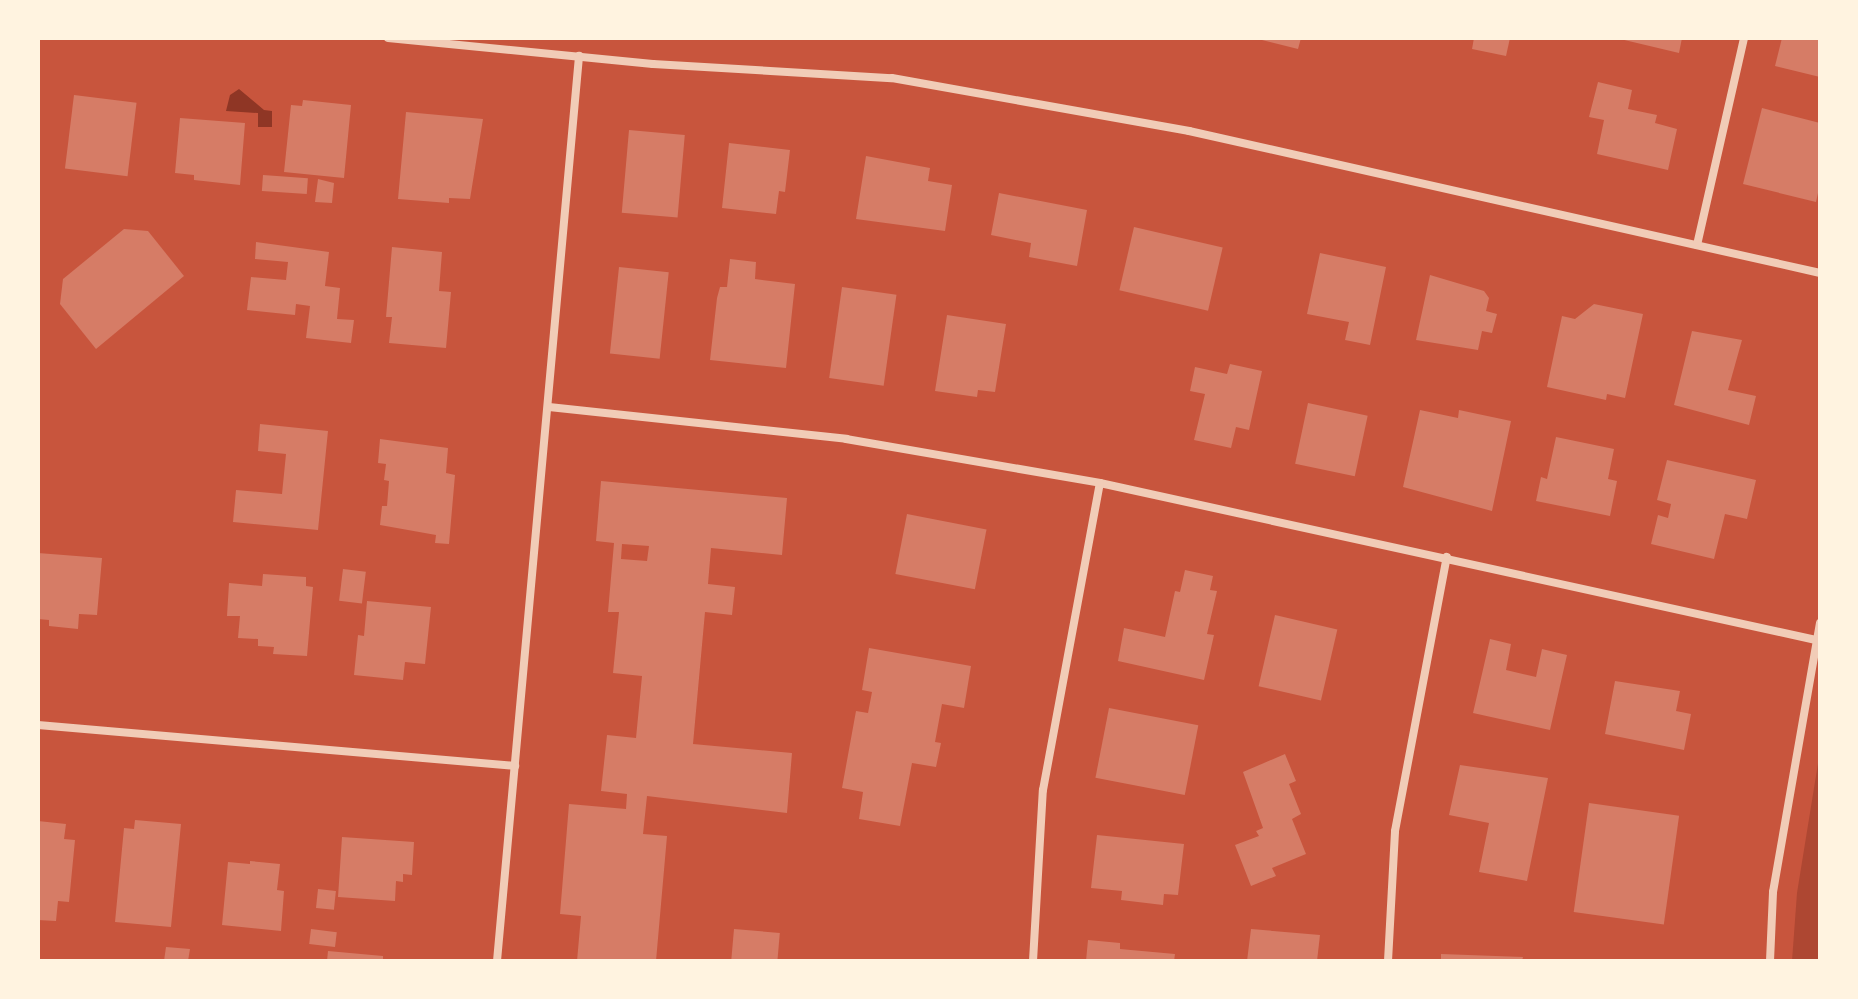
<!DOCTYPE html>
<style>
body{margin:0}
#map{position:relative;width:1858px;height:999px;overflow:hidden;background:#c8553d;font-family:"PT Sans Narrow",sans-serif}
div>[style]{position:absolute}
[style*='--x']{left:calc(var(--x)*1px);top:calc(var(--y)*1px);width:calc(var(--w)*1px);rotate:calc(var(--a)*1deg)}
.green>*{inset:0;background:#ae4732}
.water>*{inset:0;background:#8f3625}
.building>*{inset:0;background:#d67c66;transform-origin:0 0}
.minor>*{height:8px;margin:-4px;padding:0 4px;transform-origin:4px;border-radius:4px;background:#f1ccb7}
span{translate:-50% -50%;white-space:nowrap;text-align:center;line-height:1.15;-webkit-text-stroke:6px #fff3e0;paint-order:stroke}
.frame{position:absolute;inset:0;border:40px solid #fff3e0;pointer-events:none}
</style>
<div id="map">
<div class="green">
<i style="clip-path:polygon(1820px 751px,1820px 961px,1792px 961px,1797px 893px)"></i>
</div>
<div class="water">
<i style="clip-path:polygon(239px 89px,264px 110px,272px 111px,272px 127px,258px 127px,258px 113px,226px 111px,230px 95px)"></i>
</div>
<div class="building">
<i style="clip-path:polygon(1254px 38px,1301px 38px,1298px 49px)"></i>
<i style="clip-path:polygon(1474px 38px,1510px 38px,1506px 56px,1472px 49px)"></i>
<i style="clip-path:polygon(1616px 38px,1682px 38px,1679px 53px)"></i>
<i style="clip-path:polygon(1782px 38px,1820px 38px,1820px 77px,1775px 66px)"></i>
<i style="clip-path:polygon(1598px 82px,1632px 90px,1628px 109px,1657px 115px,1655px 123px,1677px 129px,1668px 170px,1597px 154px,1604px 120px,1589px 117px)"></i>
<i style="left:74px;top:95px;width:63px;height:74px;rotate:7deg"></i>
<i style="clip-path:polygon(303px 100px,351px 105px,344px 178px,284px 172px,291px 105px,302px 106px)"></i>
<i style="clip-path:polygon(1762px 108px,1820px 123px,1820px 184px,1816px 202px,1743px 184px)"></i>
<i style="clip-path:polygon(406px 112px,483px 119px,470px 199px,449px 198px,449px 203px,398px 199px)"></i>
<i style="clip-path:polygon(180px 118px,245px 123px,240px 185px,194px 180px,194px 175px,175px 173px)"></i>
<i style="left:629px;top:130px;width:56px;height:83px;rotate:5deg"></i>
<i style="clip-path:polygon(729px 143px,790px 150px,785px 192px,779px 191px,776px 214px,722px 208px)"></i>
<i style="clip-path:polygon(866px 156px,930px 168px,928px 181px,952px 185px,945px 231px,856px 219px)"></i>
<i style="left:263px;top:175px;width:45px;height:16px;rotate:4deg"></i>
<i style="clip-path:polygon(318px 179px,334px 183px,332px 203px,315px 202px)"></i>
<i style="clip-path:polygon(999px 193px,1087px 210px,1077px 266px,1029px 257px,1031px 243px,991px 235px)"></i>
<i style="left:1134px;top:227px;width:91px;height:65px;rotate:13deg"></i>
<i style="clip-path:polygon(124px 229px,148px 231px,184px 276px,96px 349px,60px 304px,63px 279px)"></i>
<i style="clip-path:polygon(256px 242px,329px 252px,325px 286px,340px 288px,337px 319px,354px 320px,351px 343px,306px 338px,310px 306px,296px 304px,295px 315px,247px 310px,251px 277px,286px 280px,288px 262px,255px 259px)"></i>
<i style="clip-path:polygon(392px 247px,442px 252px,439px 291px,451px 292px,446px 348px,389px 343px,392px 317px,386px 317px)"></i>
<i style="clip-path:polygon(1320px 253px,1386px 267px,1370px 345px,1345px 340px,1349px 322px,1307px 314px)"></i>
<i style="clip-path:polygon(730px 259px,756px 262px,755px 279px,795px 284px,786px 368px,710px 360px,717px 298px,720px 287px,727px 287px)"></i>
<i style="left:619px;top:267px;width:50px;height:87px;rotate:6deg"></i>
<i style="clip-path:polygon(1430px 275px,1484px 291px,1489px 298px,1486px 311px,1497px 314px,1492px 333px,1482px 331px,1478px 350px,1416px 340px)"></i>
<i style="left:842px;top:287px;width:55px;height:92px;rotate:8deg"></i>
<i style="clip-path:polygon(1594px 304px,1643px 314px,1625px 398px,1607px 394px,1606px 400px,1547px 387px,1562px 316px,1575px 319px)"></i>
<i style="clip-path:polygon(947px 315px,1006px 324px,995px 392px,978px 390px,977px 397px,935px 391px)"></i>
<i style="clip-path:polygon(1692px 331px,1742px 340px,1728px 390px,1756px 396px,1749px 425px,1674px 405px)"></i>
<i style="clip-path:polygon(1230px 364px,1262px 371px,1249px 430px,1236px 427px,1231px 448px,1194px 440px,1205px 394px,1190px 391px,1195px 367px,1227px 374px)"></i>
<i style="left:1308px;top:403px;width:61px;height:62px;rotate:12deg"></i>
<i style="clip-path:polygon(1420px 410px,1458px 418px,1459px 410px,1511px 421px,1492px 511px,1403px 487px)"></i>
<i style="clip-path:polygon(260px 424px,328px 431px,318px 530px,233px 522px,236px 490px,282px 494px,286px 454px,258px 451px)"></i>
<i style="clip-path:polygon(1556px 437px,1614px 449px,1608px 479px,1617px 481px,1610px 516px,1536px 501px,1541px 477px,1547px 479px)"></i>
<i style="clip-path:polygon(380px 439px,448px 448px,446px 473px,455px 475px,449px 544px,435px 543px,436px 535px,380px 525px,382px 506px,387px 506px,389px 481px,384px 480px,386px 464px,378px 463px)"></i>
<i style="clip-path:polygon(1667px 460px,1756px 480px,1747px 519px,1725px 514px,1714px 559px,1651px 544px,1658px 515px,1668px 518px,1671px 504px,1657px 500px)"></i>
<i style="clip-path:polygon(evenodd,601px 481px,787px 498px,782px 555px,711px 548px,708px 584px,735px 587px,732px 615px,705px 612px,693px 744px,792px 753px,787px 813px,647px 796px,643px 834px,667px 836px,656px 961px,577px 961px,581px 916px,560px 914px,569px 804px,626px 809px,627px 794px,601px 791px,607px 735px,636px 738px,642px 676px,613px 673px,619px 612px,608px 612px,614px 543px,596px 541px,601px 481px,622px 544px,649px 546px,647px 561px,621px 559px,622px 544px)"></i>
<i style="left:907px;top:514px;width:81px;height:61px;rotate:11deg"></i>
<i style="clip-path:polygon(38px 553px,102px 558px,97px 615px,79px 614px,78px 629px,49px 626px,49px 620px,38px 619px)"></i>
<i style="left:343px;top:569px;width:23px;height:32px;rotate:7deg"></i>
<i style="clip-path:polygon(1185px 570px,1213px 576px,1210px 590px,1217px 591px,1207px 634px,1214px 635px,1204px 680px,1118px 661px,1124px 628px,1165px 637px,1175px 591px,1180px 592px)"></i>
<i style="clip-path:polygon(263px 574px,306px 577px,306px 586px,313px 587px,307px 656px,273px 654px,274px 647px,258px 646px,258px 639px,238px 638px,240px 616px,227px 616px,229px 583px,262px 586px)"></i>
<i style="clip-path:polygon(367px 601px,431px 607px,425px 664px,405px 662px,403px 680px,354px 675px,358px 635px,364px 636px)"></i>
<i style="left:1275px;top:615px;width:64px;height:73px;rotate:13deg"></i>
<i style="clip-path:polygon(1490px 639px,1511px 644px,1506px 670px,1536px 677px,1542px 649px,1567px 655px,1550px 730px,1473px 713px)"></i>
<i style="clip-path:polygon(869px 648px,971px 666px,964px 708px,942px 704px,935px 742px,941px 743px,936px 767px,912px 763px,900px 826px,859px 819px,863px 792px,842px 788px,856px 711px,868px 713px,872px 692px,862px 690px)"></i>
<i style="clip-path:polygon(1615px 681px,1680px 691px,1676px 711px,1691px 714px,1684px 750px,1605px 734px)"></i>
<i style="left:1109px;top:708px;width:91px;height:71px;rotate:11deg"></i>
<i style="clip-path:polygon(1285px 754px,1296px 781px,1289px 784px,1301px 814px,1292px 819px,1306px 854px,1272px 868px,1276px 876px,1251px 886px,1235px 845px,1259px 836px,1256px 831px,1263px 828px,1243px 772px)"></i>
<i style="clip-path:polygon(1460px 765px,1548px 778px,1527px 881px,1479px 872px,1489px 823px,1449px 815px)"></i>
<i style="left:1589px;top:803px;width:91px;height:110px;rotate:8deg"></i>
<i style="clip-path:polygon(135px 820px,181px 824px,171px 927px,115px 922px,124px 828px,134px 829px)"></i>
<i style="clip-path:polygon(38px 821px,66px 824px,64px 839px,75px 840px,69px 902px,58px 901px,56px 921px,38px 920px)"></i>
<i style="clip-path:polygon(1097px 835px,1184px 844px,1178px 895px,1164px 894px,1163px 905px,1121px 900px,1122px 891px,1091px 888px)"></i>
<i style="clip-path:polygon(342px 837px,414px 842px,412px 875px,403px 874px,403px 882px,396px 881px,395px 901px,338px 897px)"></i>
<i style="clip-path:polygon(250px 861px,280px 864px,277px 890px,284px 891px,281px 931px,222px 925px,228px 862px,250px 864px)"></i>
<i style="left:318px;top:889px;width:18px;height:19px;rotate:6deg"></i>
<i style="left:311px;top:929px;width:26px;height:15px;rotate:7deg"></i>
<i style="left:734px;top:929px;width:46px;height:32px;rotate:5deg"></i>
<i style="clip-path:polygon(1251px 929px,1320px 935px,1317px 961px,1247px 961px)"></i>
<i style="clip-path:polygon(1088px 940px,1120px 943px,1120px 949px,1175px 954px,1174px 961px,1086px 961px)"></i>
<i style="clip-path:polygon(166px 947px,190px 949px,188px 961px,164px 961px)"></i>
<i style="clip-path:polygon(328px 951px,383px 956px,383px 961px,327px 961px)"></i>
<i style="clip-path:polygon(1441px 954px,1523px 957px,1522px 961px,1441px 961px)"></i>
</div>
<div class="minor">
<i style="--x:388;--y:38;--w:266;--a:5.6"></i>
<i style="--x:653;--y:64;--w:239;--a:3.4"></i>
<i style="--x:892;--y:78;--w:302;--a:10.1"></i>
<i style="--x:1189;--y:131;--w:647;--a:12.68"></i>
<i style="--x:1697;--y:245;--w:212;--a:-77.2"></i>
<i style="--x:549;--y:407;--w:299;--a:6.1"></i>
<i style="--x:846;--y:439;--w:258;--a:9.8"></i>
<i style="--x:1100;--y:483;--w:733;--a:12.37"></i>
<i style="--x:38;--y:725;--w:479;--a:4.9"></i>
<i style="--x:497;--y:961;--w:909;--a:-84.82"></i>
<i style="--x:1033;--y:961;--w:171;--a:-86.7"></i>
<i style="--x:1043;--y:790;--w:312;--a:-79.5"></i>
<i style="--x:1388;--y:961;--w:130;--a:-86.9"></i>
<i style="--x:1395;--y:831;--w:279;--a:-79.3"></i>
<i style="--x:1770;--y:961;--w:69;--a:-87.5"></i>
<i style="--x:1773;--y:892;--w:273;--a:-80.1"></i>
</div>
<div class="frame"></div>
</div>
